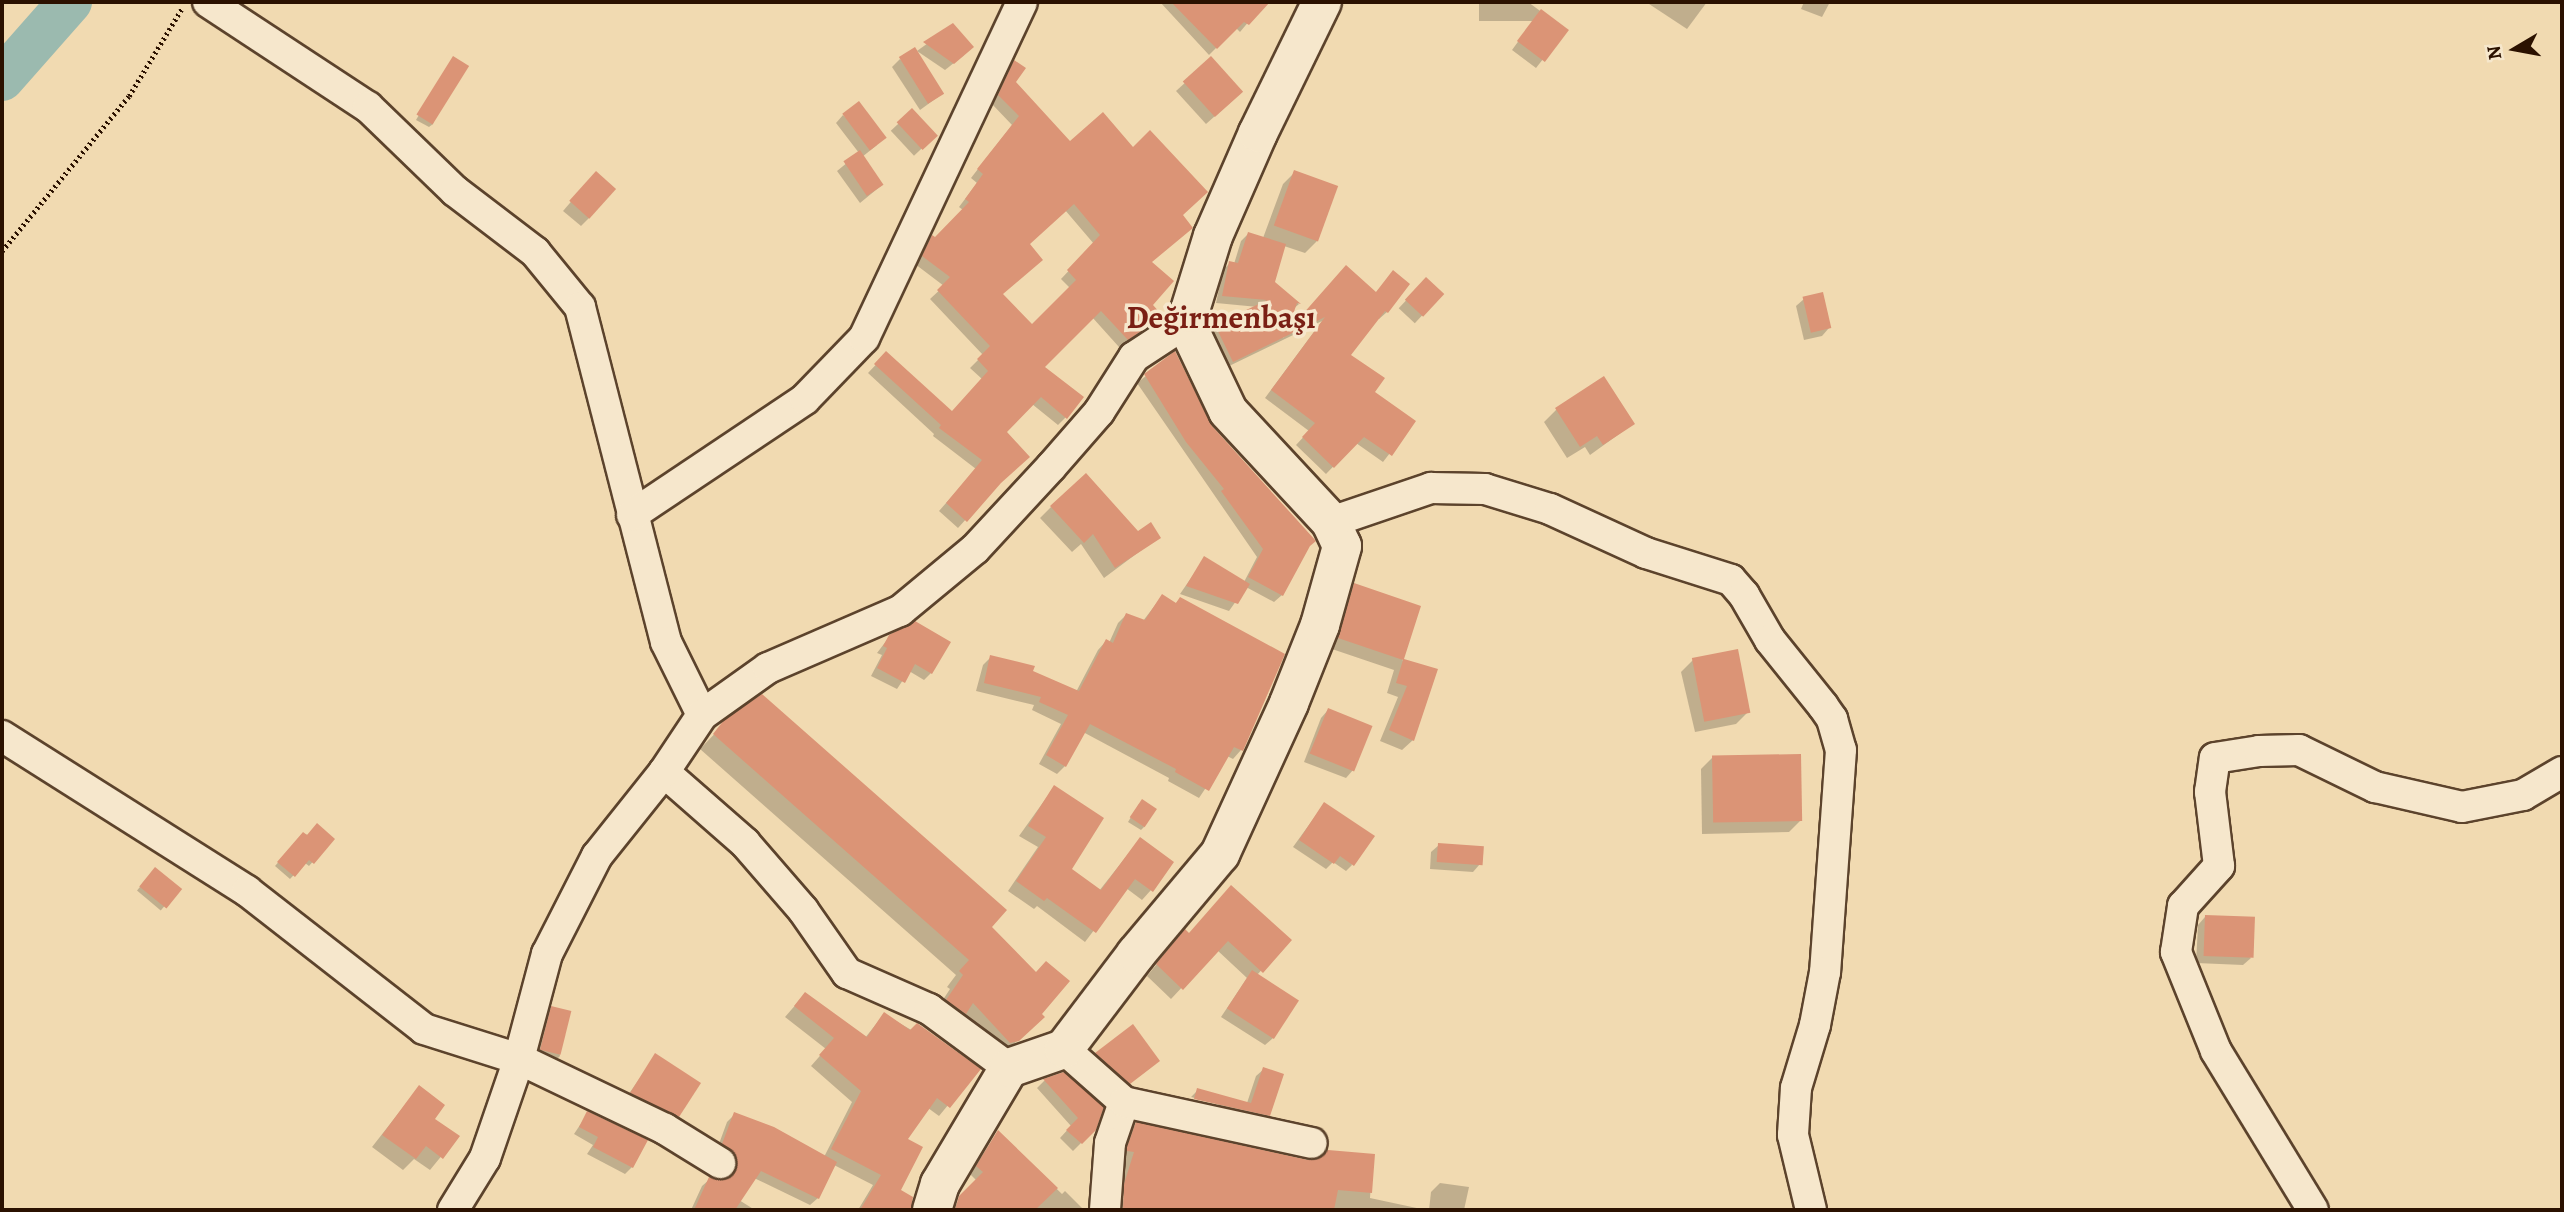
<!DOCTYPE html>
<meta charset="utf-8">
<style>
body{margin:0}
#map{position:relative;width:2564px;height:1212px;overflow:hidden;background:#f1dab1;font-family:Alegreya,serif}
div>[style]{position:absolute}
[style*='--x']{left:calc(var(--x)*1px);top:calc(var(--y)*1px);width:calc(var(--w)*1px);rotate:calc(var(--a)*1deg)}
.shadow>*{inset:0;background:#0003;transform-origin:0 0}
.river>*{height:44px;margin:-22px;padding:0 22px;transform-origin:22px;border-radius:22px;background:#9bbaaf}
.building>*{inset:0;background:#db9476;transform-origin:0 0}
.path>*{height:4.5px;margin-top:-2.25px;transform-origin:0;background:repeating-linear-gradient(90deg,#2b1100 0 2px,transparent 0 5.5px)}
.roads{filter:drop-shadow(2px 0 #5c432c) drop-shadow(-2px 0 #5c432c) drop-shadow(0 2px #5c432c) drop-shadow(0 -2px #5c432c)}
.street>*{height:30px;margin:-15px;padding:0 15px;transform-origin:15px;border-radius:15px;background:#f6e7cc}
.secondary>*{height:38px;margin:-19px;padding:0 19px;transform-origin:19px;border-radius:19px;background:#f6e7cc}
span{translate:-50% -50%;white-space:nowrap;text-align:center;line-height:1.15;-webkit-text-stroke:7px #f6e7cc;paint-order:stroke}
.quarter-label{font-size:32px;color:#7a1f14;font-weight:700}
.frame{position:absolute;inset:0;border:4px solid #2b1100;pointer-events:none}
.north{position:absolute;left:2480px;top:14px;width:70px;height:70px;-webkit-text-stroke:5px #f6e7cc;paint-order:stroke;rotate:260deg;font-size:19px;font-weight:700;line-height:28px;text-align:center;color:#2b1100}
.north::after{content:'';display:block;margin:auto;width:24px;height:32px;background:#2b1100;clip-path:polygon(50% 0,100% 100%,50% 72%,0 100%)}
</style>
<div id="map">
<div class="shadow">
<i style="clip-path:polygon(1160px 2px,1265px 2px,1240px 32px,1236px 28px,1209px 55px)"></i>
<i style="clip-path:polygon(1479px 2px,1528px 2px,1566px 30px,1536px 68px,1512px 50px,1533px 21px,1479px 21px)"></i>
<i style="clip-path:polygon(1646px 2px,1707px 2px,1687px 29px)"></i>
<i style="clip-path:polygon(1804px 2px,1830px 2px,1822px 17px,1801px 9px)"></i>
<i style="clip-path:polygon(953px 25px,964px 55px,945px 70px,917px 51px)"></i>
<i style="clip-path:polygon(900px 59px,942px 94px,920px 110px,892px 67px)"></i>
<i style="clip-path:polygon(1211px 59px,1233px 100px,1206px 124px,1176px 91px)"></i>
<i style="clip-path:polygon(450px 62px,433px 124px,429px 127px,416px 120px)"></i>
<i style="clip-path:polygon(evenodd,1014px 62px,1013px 82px,1069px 144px,1181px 216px,1150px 262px,1151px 305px,1158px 319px,1119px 347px,1092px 317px,1043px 367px,1066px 417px,1058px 425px,1032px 404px,1005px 432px,996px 486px,958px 528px,939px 511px,976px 469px,933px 436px,934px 434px,868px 373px,886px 354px,952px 413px,982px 379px,970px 368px,983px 355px,930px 299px,944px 286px,915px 264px,924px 245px,932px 237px,935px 239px,963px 210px,959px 207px,977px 183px,971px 178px,1012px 125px,991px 103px,1007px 70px,1014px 62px,1065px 210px,1094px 244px,1061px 279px,1070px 288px,1032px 327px,1001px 294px,1028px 244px,1065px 210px)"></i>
<i style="left:912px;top:111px;width:34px;height:29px;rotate:47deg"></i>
<i style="clip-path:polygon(843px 115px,877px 145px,862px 157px,882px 185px,860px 203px,837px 171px,859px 153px,836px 123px)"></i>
<i style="clip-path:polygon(1295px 172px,1317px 241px,1305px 253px,1284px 246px,1273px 283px,1299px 304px,1292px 310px,1283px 338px,1339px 275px,1375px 294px,1393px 272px,1387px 312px,1379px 319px,1377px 317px,1348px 355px,1373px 392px,1414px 422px,1383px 462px,1356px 443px,1326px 474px,1296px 445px,1309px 431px,1265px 398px,1322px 321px,1225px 368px,1209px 334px,1216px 327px,1258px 307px,1216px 303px,1223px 270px,1230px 263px,1234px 264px,1241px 241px,1248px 234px,1263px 238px,1283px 184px)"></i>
<i style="clip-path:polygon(588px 182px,589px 218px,581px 226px,563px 211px)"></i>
<i style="left:1426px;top:279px;width:22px;height:40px;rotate:43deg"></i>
<i style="clip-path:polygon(1804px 299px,1829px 328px,1822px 336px,1804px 340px,1796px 306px)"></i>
<i style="clip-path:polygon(1174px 354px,1210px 427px,1307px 548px,1282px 595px,1274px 602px,1246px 587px,1229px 611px,1180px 594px,1204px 559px,1244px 582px,1257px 557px,1137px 383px)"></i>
<i style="clip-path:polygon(1604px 379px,1633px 424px,1590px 455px,1585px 447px,1567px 458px,1544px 422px,1556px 410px)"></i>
<i style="clip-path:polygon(1051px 507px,1138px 533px,1159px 537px,1104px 578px,1081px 544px,1072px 552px,1040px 518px)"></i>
<i style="clip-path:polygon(1355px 585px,1419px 607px,1402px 660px,1436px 671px,1413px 740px,1402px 750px,1380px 741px,1398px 697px,1387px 693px,1394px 670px,1329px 648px,1344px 596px)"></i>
<i style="clip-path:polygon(1162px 596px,1175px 604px,1180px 599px,1283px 655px,1241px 750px,1233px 759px,1227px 756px,1199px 798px,1168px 781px,1169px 778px,1083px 732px,1065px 766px,1057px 774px,1039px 764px,1061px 724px,1032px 710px,1034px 705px,976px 691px,983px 665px,991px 657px,1076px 692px,1098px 650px,1106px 641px,1109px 643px,1118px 623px,1126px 615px,1143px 621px)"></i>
<i style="clip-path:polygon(890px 636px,931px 673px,924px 680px,909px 671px,897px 689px,871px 676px,882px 655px,877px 653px)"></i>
<i style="clip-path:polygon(1693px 660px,1748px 712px,1736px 724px,1695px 732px,1681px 672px)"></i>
<i style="clip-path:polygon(1328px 710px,1370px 727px,1353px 770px,1346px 778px,1304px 762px,1321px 718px)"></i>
<i style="clip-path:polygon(726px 722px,989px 928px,1035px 974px,1040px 1014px,1029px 1031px,999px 1056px,933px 1015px,950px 989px,947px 987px,956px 975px,700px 749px)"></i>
<i style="clip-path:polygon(1713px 757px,1801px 820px,1789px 832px,1702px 834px,1701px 769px)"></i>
<i style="clip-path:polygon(1054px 787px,1069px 869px,1099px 891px,1140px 839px,1151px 890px,1142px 900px,1126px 888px,1085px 942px,1037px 906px,1034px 909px,1008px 891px,1038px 847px,1019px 836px)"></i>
<i style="clip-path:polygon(1139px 804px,1144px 827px,1141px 830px,1128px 822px)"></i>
<i style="clip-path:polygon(1324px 804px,1352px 865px,1346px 871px,1333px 862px,1326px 869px,1293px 847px)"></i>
<i style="clip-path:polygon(303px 834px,333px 839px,309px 866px,305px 863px,290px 879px,275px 866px)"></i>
<i style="clip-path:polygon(1439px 845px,1480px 864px,1473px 872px,1430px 869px,1431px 852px)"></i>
<i style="left:155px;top:869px;width:31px;height:28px;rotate:40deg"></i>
<i style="clip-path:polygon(2205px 917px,2251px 958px,2243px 965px,2196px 963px,2198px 925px)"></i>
<i style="clip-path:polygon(1188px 934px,1289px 940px,1257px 975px,1273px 1038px,1265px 1045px,1221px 1017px,1247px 978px,1217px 950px,1171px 999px,1147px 976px,1175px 942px)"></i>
<i style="clip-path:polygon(805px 994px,865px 1038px,884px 1014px,978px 1069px,939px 1116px,928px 1108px,906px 1140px,899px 1190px,909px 1209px,858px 1210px,873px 1185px,834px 1165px,818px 1198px,810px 1205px,754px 1178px,739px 1200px,755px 1210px,691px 1210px,702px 1186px,710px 1179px,720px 1182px,729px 1178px,729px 1163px,716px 1152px,727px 1122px,735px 1114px,824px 1157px,852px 1102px,811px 1066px,826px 1049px,785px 1017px)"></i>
<i style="clip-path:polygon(552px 1008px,560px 1056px,552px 1064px,535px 1058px,544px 1016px)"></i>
<i style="clip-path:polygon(1133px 1027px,1150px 1068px,1121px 1090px,1089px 1062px)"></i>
<i style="clip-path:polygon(655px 1056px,678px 1116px,670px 1124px,624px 1101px)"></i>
<i style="clip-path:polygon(1264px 1069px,1269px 1115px,1261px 1123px,1187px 1107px,1189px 1100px,1217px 1106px,1218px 1104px,1191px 1097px,1198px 1090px,1247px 1103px,1256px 1076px)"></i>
<i style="clip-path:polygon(1063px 1074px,1095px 1129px,1073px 1151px,1060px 1138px,1071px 1126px,1037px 1088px,1044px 1081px)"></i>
<i style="clip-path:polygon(419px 1087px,433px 1119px,457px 1137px,430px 1170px,414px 1159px,403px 1170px,372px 1147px)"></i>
<i style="clip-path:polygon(588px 1113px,632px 1167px,625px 1174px,587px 1154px,593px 1145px,574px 1134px)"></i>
<i style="clip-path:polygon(1136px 1124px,1308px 1162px,1373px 1155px,1370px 1198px,1426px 1210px,1115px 1210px,1126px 1161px,1119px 1160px,1127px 1134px)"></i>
<i style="clip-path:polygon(998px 1132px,1062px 1194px,1065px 1191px,1084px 1210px,951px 1210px,977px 1181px,970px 1174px)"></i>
<i style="clip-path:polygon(1440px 1183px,1469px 1187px,1464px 1210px,1429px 1210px,1431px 1192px)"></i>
</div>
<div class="river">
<i style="--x:2;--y:79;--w:103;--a:-48.6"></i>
</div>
<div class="building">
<i style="clip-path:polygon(1171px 2px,1270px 2px,1249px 25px,1244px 22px,1217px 49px)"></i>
<i style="left:1541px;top:9px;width:35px;height:40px;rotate:37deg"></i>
<i style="clip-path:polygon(953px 23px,974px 47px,954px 64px,923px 42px)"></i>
<i style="left:915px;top:47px;width:55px;height:19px;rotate:58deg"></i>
<i style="left:453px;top:56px;width:19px;height:69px;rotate:32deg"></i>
<i style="left:1211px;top:56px;width:48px;height:38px;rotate:48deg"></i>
<i style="clip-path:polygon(evenodd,1014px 60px,1026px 68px,1016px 82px,1070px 141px,1103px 112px,1133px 147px,1150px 130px,1208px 192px,1183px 215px,1193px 228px,1152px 262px,1174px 281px,1153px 305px,1161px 314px,1159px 319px,1128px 340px,1101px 311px,1045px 367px,1084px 397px,1067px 419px,1041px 397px,1007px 432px,1030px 457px,1001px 483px,967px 522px,946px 503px,982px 460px,939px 428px,941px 425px,874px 364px,886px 351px,952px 411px,988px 371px,977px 359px,990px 346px,937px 290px,950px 277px,922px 256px,932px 235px,935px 237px,969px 202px,965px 199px,983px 174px,977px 169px,1019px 116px,998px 95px,1014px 60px,1074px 204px,1100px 235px,1067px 270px,1076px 280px,1032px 324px,1003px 294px,1043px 260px,1030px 244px,1074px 204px)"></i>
<i style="left:859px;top:101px;width:46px;height:21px;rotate:53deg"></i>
<i style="left:912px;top:108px;width:38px;height:21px;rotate:47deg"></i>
<i style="left:860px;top:150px;width:42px;height:20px;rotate:56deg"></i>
<i style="left:1294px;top:170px;width:47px;height:59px;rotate:20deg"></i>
<i style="left:596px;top:171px;width:27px;height:40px;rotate:42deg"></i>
<i style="clip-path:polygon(1248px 232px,1286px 244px,1275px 282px,1301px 304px,1297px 303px,1287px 332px,1346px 265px,1376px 292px,1393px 270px,1410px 284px,1388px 313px,1385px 311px,1351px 355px,1385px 378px,1375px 392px,1416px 421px,1392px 456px,1364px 437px,1334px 468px,1302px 437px,1315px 423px,1271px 390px,1325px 317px,1233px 362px,1215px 325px,1267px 300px,1222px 296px,1229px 261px,1238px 263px)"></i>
<i style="left:1426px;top:277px;width:25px;height:31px;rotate:43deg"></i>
<i style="left:1823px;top:292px;width:37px;height:21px;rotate:77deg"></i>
<i style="clip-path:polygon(1175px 351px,1212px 426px,1316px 541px,1310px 546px,1283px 596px,1248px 577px,1263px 549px,1221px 491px,1224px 489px,1186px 442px,1144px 374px)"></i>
<i style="clip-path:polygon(1604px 376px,1635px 424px,1603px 445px,1597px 436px,1580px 447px,1555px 408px)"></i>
<i style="clip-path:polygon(1086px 473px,1138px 531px,1151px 522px,1161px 538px,1115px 568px,1093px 534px,1084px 543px,1050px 506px)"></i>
<i style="clip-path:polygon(1204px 556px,1250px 584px,1238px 604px,1186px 586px)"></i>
<i style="clip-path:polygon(1354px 583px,1421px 606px,1404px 659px,1438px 669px,1414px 741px,1389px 730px,1407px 686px,1396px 683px,1403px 660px,1338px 638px)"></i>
<i style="clip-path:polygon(1162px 594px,1176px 603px,1180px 597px,1285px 654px,1243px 751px,1234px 747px,1209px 791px,1175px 772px,1176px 769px,1090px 724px,1066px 767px,1046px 755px,1068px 715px,1039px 702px,1041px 697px,984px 683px,990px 655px,1035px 666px,1033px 671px,1079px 691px,1106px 639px,1113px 643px,1126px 613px,1145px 620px)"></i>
<i style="clip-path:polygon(915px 621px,951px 642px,932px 674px,915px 664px,905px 683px,877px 668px,887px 648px,883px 646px,889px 635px)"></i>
<i style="left:1738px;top:649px;width:65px;height:47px;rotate:79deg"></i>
<i style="clip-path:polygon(762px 694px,1007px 910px,992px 927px,1036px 972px,1046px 961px,1070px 981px,1042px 1014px,1045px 1017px,1019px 1041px,1010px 1043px,973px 1003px,966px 1014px,946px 1000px,963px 975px,959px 971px,969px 960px,713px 734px,724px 720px)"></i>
<i style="left:1328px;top:708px;width:48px;height:49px;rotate:22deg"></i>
<i style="left:1801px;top:754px;width:67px;height:89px;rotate:89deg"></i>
<i style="clip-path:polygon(1054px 785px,1104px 818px,1072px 869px,1101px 890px,1140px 837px,1174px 862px,1153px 892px,1135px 879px,1096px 933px,1047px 898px,1044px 901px,1016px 881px,1046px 837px,1028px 826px)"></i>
<i style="left:1142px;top:799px;width:18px;height:22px;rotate:34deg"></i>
<i style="clip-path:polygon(1324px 802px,1375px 836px,1354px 866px,1340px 856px,1334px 864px,1299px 840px)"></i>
<i style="clip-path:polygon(317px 823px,335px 839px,314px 864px,309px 860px,295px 877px,277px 862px,303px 832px,307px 835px)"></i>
<i style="left:1438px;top:843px;width:46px;height:19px;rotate:4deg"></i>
<i style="left:155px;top:867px;width:35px;height:25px;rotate:39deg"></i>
<i style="clip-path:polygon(1231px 885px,1292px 940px,1263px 973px,1228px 941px,1183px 990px,1156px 964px,1185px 929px,1189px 933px)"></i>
<i style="left:2205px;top:915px;width:50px;height:41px;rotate:2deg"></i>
<i style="left:1252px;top:970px;width:56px;height:46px;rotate:33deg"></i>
<i style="clip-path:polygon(805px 992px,867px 1037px,884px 1012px,910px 1030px,917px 1023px,981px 1069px,950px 1108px,937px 1098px,908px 1139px,923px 1147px,901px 1190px,913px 1197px,911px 1210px,860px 1210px,881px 1175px,831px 1149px,861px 1091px,819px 1055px,834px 1038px,794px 1006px)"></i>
<i style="left:551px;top:1006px;width:21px;height:45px;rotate:14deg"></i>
<i style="clip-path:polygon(1133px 1024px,1160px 1061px,1130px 1084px,1095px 1053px)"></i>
<i style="clip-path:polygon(655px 1053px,701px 1083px,679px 1117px,630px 1093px)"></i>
<i style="clip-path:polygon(1263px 1067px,1284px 1074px,1270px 1116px,1194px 1099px,1197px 1088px,1251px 1103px)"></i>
<i style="clip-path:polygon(1064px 1072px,1104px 1107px,1096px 1130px,1082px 1144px,1066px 1130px,1078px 1118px,1043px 1079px)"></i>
<i style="clip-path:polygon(419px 1085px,445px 1105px,435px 1119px,460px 1136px,443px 1159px,426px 1146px,416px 1159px,382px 1135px)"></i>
<i style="clip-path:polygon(587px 1111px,648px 1140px,633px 1168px,593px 1147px,598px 1137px,579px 1127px)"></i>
<i style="clip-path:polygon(734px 1112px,774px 1127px,837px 1162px,819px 1199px,761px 1171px,735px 1210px,694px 1210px,709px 1177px,720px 1180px,735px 1172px,736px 1155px,722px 1144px)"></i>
<i style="clip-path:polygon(1136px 1122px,1308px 1160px,1318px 1159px,1328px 1150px,1375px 1154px,1372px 1193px,1338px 1190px,1334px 1210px,1123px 1210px,1124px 1184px,1134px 1152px,1127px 1151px,1127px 1147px)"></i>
<i style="clip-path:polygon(998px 1130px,1058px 1188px,1035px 1210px,955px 1210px,959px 1196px,983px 1172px,976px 1166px)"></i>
</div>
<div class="path">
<i style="--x:2;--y:251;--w:200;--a:-50.7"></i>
<i style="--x:129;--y:96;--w:103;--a:-58.9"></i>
</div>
<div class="roads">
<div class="street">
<i style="--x:208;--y:2;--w:191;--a:33.3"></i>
<i style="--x:368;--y:107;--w:121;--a:44"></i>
<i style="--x:455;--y:191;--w:101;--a:37.3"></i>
<i style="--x:535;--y:252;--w:71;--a:50.7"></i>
<i style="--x:580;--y:307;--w:346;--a:75.6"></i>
<i style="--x:666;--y:642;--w:81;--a:63.7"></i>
<i style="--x:632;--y:515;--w:208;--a:-33.8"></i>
<i style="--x:805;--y:399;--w:85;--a:-46"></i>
<i style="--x:864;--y:338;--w:371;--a:-64.8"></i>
<i style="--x:1331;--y:522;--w:106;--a:-18.8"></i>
<i style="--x:1431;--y:488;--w:54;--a:1.1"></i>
<i style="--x:1485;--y:489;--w:68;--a:17.1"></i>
<i style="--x:1550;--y:509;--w:106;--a:24.6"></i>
<i style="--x:1646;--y:553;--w:89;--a:17.6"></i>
<i style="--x:1731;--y:580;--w:20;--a:49"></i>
<i style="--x:1744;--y:595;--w:52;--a:60"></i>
<i style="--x:1770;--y:640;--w:85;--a:51.2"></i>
<i style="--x:1823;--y:706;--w:16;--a:55"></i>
<i style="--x:1832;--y:719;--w:32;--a:74"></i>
<i style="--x:1841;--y:750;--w:223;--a:94.1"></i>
<i style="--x:1825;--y:972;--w:54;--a:100.7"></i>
<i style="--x:1815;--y:1025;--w:66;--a:106.8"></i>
<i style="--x:1796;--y:1088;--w:47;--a:93.7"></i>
<i style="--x:1793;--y:1135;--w:77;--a:76.5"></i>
<i style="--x:2;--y:736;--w:290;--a:32.3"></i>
<i style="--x:247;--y:891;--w:224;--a:37.9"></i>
<i style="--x:424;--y:1029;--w:100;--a:17.5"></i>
<i style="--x:519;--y:1059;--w:162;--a:25.6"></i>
<i style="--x:665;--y:1129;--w:65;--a:31.7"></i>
<i style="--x:664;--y:772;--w:108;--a:41.2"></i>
<i style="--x:745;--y:843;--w:89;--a:49.1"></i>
<i style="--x:803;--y:910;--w:77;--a:55.1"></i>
<i style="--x:847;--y:973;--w:90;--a:23.7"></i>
<i style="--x:929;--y:1009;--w:99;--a:36.4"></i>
<i style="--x:1064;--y:1049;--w:80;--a:41.5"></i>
<i style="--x:1124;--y:1102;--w:43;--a:108.9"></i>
<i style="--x:1110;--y:1143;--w:67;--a:94.3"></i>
<i style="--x:1124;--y:1102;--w:192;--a:12.3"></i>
<i style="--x:453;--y:1210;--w:61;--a:-58.4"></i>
<i style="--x:485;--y:1158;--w:105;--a:-71"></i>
<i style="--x:519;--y:1059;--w:109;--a:-75.1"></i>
<i style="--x:547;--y:954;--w:110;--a:-63"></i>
<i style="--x:597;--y:856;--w:107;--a:-51.4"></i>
<i style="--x:664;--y:772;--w:69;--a:-56.3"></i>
<i style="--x:702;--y:715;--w:81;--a:-35.5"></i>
<i style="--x:768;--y:668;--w:144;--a:-23.4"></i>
<i style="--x:900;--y:611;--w:97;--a:-39.6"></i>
<i style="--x:975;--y:549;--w:112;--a:-47.2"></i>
<i style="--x:1051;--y:467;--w:73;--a:-48.9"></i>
<i style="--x:1099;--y:412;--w:65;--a:-57.5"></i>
<i style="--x:1134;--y:357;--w:62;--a:-33.2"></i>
<i style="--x:2313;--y:1210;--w:186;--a:-121.4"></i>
<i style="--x:2216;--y:1051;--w:107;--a:-112"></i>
<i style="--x:2176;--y:952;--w:47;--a:-81.3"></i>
<i style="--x:2183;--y:906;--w:54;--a:-48"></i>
<i style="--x:2219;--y:866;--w:75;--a:-96.9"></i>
<i style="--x:2210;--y:792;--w:34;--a:-82"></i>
<i style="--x:2215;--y:758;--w:45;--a:-9"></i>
<i style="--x:2259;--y:751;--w:40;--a:-1.4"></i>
<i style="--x:2299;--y:750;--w:85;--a:26"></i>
<i style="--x:2375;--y:787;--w:89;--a:12.9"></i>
<i style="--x:2462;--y:807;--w:62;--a:-11.1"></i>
<i style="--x:2523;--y:795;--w:45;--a:-30.5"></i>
</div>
<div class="secondary">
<i style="--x:932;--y:1210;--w:27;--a:-73"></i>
<i style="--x:940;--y:1184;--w:135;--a:-59.3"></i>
<i style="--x:1009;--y:1068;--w:58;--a:-19.1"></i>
<i style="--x:1064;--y:1049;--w:119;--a:-52.8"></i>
<i style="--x:1136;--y:954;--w:131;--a:-50"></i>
<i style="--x:1220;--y:854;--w:166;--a:-65.4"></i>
<i style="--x:1289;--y:703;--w:84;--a:-68.3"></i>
<i style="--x:1320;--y:625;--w:82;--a:-74.4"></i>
<i style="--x:1342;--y:546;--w:26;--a:-115"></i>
<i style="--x:1331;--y:522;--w:151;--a:-132.9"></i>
<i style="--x:1228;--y:411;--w:98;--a:-115.5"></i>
<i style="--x:1186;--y:323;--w:91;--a:-72.8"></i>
<i style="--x:1213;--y:236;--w:112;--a:-66.4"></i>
<i style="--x:1258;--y:133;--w:146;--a:-64"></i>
</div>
</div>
<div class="quarter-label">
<span style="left:1221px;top:317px">Değirmenbaşı</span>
</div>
<div class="frame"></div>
<div class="north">N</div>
</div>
